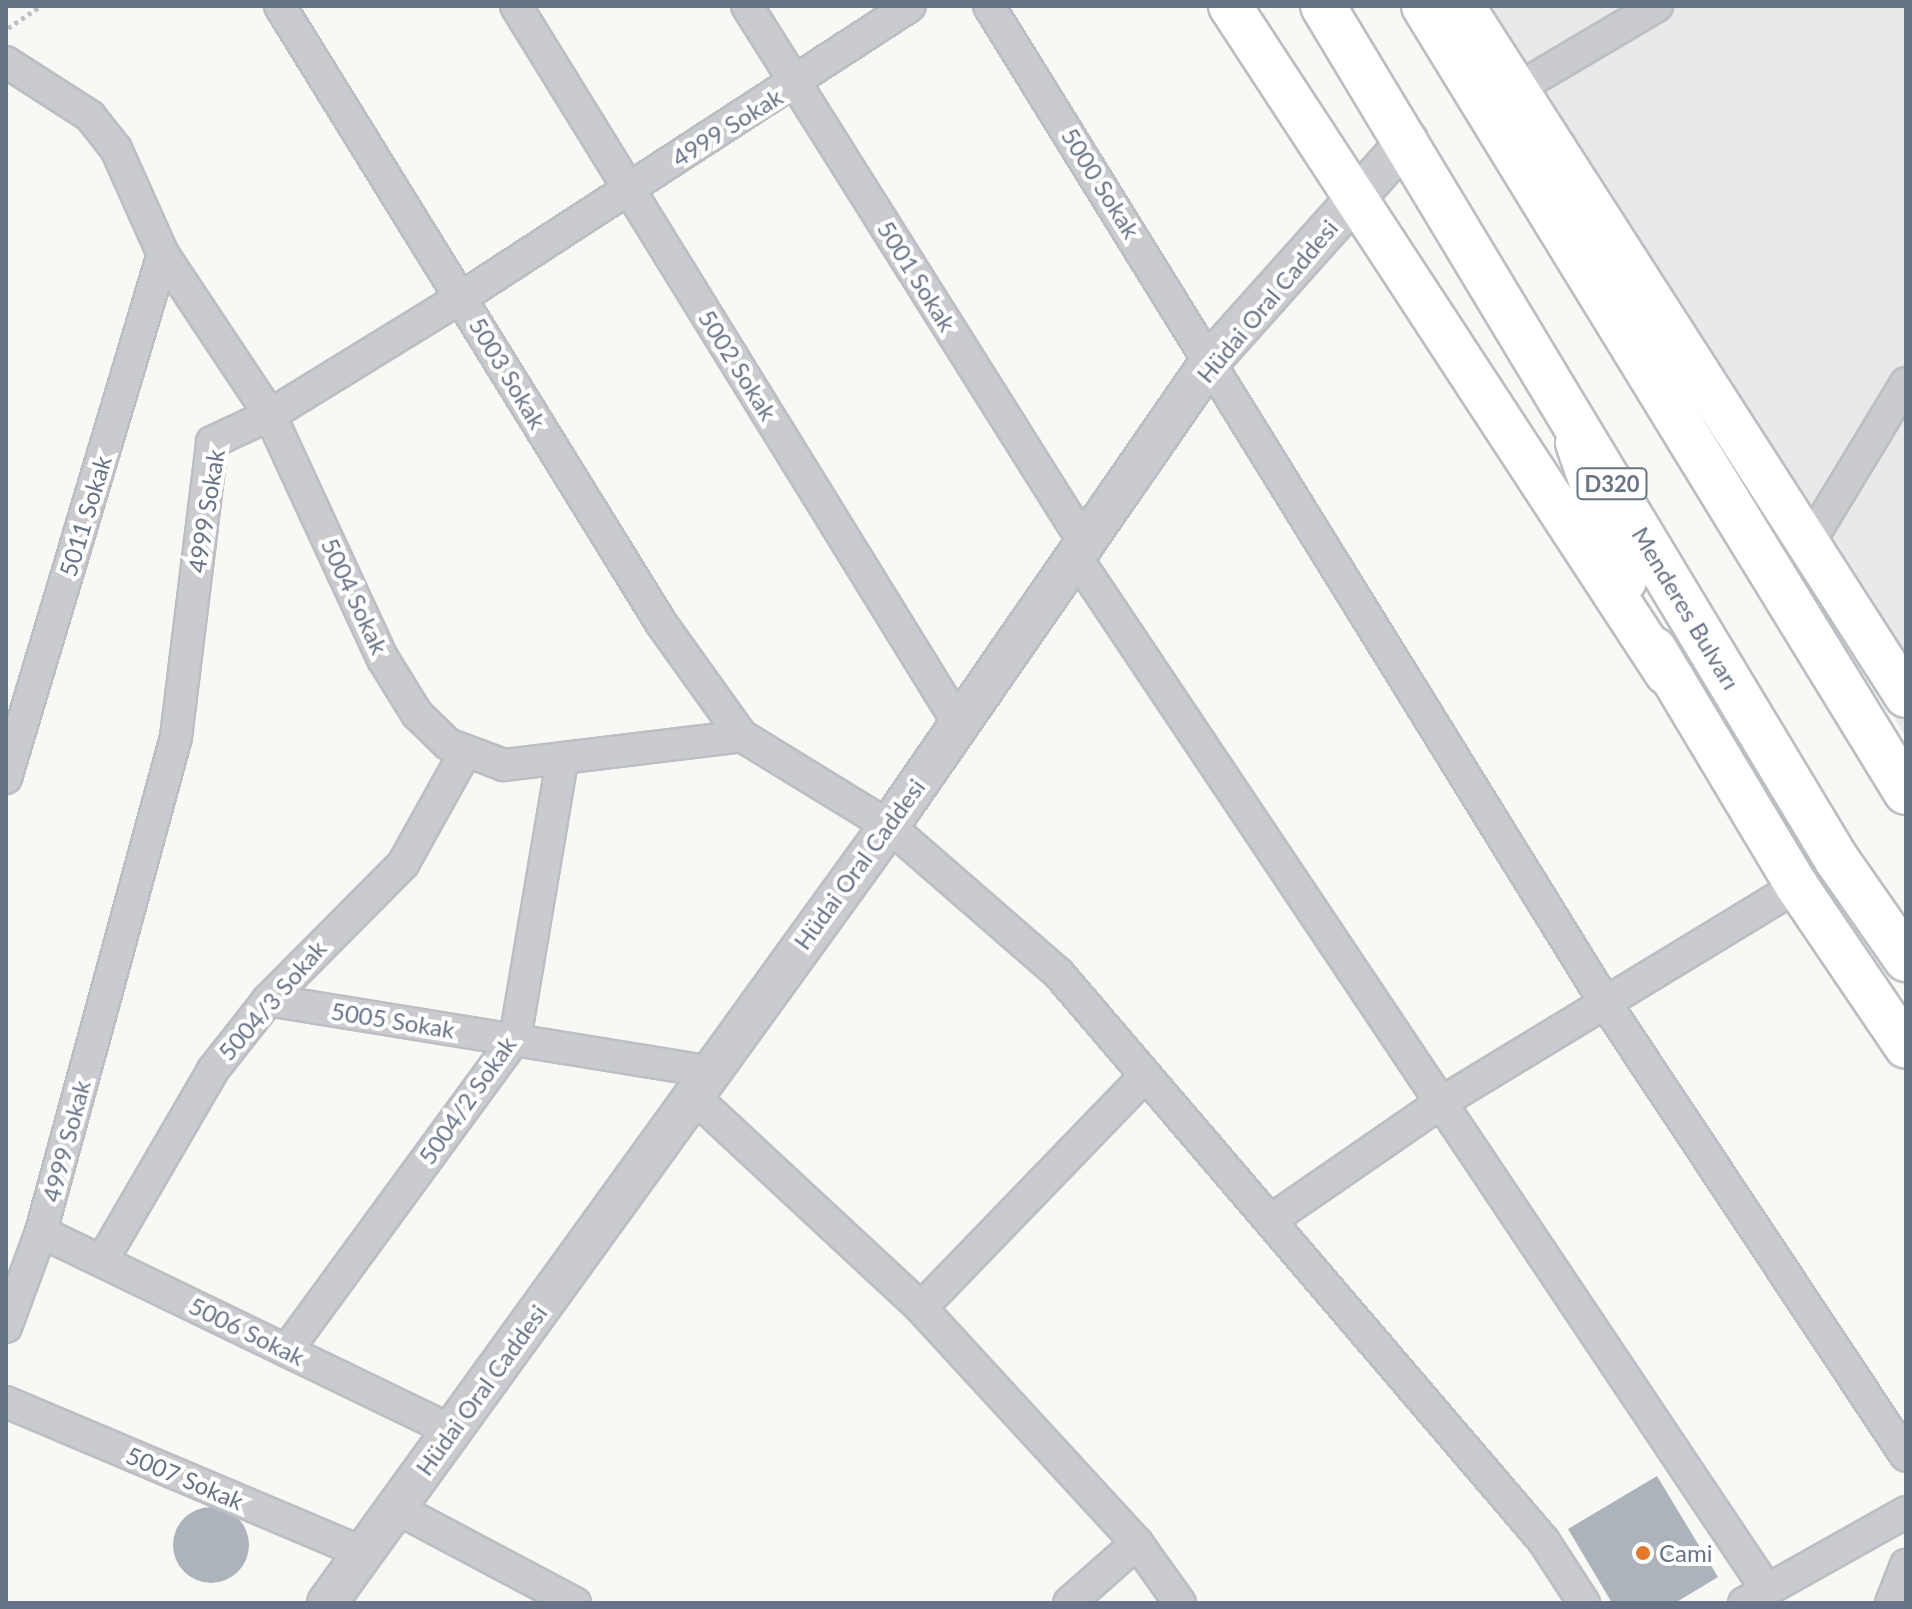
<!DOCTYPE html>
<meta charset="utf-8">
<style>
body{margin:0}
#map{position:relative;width:1912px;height:1609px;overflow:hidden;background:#f8f8f5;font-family:Lato,sans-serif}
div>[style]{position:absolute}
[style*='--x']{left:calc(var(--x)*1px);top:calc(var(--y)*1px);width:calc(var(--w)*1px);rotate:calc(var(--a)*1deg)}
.built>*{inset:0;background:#e9e9e9}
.building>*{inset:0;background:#acb3bb}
.round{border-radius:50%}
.path>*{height:5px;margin-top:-2.5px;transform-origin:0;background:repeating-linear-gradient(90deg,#c0c1c4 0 4px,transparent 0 8px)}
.roads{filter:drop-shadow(2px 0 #bbbec3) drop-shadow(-2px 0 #bbbec3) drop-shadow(0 2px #bbbec3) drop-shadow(0 -2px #bbbec3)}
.minor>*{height:30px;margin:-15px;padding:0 15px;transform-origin:15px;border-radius:15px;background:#c9cbcf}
.tertiary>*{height:38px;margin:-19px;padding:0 19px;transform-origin:19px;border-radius:19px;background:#c9cbcf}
.secondary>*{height:42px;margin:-21px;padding:0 21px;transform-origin:21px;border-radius:21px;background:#fff}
.primary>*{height:44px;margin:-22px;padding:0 22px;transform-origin:22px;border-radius:22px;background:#fff}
.dots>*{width:22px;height:22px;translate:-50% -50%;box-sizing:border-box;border:4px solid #fff;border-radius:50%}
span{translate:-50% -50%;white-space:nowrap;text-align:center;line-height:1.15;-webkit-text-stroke:8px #fff;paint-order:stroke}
.shield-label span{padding:2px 6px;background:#fff;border:2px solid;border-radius:6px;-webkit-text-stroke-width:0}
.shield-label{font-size:22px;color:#677387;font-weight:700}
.street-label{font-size:24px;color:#677387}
.poi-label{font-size:24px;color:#677387}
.left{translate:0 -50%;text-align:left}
.frame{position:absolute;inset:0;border:8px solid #677387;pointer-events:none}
</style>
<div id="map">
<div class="built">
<i style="clip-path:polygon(1461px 6px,1906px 6px,1906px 737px)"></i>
</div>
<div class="building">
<i style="clip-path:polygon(1657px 1476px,1718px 1577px,1675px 1603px,1612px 1603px,1568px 1529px)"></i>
<i class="round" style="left:173px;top:1507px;width:76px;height:76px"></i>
</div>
<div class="path">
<i style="--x:8;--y:28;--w:40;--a:-34"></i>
</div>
<div class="roads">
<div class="minor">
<i style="--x:280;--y:6;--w:725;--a:58.3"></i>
<i style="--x:661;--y:623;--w:139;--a:54.4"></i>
<i style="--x:516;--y:6;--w:844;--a:58.33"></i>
<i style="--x:747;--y:6;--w:639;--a:57.85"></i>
<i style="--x:989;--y:6;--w:1173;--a:58.27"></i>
<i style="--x:1606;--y:1004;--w:542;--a:56.43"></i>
<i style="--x:6;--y:62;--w:100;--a:32.7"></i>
<i style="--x:90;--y:116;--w:42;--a:51.8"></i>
<i style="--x:116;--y:149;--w:115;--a:65.9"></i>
<i style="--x:163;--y:254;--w:193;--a:56.4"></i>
<i style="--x:270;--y:415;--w:269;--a:65.2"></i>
<i style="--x:383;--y:659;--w:65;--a:58.3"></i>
<i style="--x:417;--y:714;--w:43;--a:44.1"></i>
<i style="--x:448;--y:744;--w:60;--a:20.6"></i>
<i style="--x:504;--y:765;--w:240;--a:-6.9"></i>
<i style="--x:742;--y:736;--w:172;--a:31.5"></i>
<i style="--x:889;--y:826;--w:225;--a:41"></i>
<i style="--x:1059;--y:974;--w:745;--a:49.47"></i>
<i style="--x:1543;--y:1540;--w:75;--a:56.9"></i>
<i style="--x:1515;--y:90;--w:165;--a:-30.6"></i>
<i style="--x:1809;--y:543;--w:187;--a:-58.8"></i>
<i style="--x:1078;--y:560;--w:1239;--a:56.22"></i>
<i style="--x:6;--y:778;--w:547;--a:-73.32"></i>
<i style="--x:268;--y:1000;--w:446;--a:9.2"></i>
<i style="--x:691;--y:1094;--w:314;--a:42.9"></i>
<i style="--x:921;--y:1308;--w:319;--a:47.4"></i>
<i style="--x:1137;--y:1543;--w:74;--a:54.4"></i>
<i style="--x:1274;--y:1218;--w:204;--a:-34.6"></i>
<i style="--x:1442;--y:1102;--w:416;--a:-31.3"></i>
<i style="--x:41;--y:1232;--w:457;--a:25.8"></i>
<i style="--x:102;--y:1261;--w:221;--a:-59.8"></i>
<i style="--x:213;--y:1070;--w:89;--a:-51.8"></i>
<i style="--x:268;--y:1000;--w:192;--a:-45.2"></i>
<i style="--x:403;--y:864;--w:124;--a:-60.9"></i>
<i style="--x:921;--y:1308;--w:322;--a:-46"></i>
<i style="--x:6;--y:1327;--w:101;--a:-69.8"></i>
<i style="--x:41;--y:1232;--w:513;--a:-74.74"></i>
<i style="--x:176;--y:737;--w:297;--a:-83"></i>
<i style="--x:212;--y:442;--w:64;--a:-25"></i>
<i style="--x:270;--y:415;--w:225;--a:-31.6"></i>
<i style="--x:462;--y:297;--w:534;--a:-33.01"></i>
<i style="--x:287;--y:1350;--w:386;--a:-53.8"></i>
<i style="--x:515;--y:1039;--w:281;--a:-80.4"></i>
<i style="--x:6;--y:1402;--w:389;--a:22.9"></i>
<i style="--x:396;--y:1508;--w:203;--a:28"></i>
<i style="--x:1069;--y:1603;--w:91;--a:-41.4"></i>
<i style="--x:1744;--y:1603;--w:186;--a:-29.3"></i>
<i style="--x:1891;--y:1603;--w:41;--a:-68.5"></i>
</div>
<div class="tertiary">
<i style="--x:327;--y:1603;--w:959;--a:-54.12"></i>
<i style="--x:889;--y:826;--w:568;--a:-55.33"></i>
<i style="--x:1212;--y:359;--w:294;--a:-48.2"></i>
</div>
<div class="secondary">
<i style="--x:1230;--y:6;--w:797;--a:56.83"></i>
<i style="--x:1463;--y:6;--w:820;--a:57.3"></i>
<i style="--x:1577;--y:443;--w:146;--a:70.8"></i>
<i style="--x:1655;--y:649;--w:276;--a:59.1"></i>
<i style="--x:1797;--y:886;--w:194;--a:55.9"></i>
</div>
<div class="primary">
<i style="--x:1323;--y:6;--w:997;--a:58.96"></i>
<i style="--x:1837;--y:860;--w:121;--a:55.1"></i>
<i style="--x:1424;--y:6;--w:922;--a:58.48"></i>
</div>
</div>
<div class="dots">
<i style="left:1643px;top:1553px;background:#e47729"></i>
</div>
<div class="shield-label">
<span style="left:1612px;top:484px">D320</span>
</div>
<div class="street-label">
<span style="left:727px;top:127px;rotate:-32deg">4999 Sokak</span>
<span style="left:1101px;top:183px;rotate:58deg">5000 Sokak</span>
<span style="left:917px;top:276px;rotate:58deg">5001 Sokak</span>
<span style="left:1267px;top:301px;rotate:-50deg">Hüdai Oral Caddesi</span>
<span style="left:738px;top:365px;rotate:58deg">5002 Sokak</span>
<span style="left:508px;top:373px;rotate:59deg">5003 Sokak</span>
<span style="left:206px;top:511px;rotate:-81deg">4999 Sokak</span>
<span style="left:85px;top:516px;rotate:-73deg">5011 Sokak</span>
<span style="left:355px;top:596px;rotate:65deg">5004 Sokak</span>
<span style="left:1686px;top:608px;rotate:59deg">Menderes Bulvarı</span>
<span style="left:859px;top:864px;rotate:-54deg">Hüdai Oral Caddesi</span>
<span style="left:272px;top:1000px;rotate:-49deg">5004/3 Sokak</span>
<span style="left:393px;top:1020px;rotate:9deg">5005 Sokak</span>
<span style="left:467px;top:1100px;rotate:-55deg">5004/2 Sokak</span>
<span style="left:66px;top:1141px;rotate:-75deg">4999 Sokak</span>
<span style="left:247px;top:1331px;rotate:26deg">5006 Sokak</span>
<span style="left:481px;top:1390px;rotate:-54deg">Hüdai Oral Caddesi</span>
<span style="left:185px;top:1478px;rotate:23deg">5007 Sokak</span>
</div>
<div class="poi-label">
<span class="left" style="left:1659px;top:1553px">Cami</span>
</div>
<div class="frame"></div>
</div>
